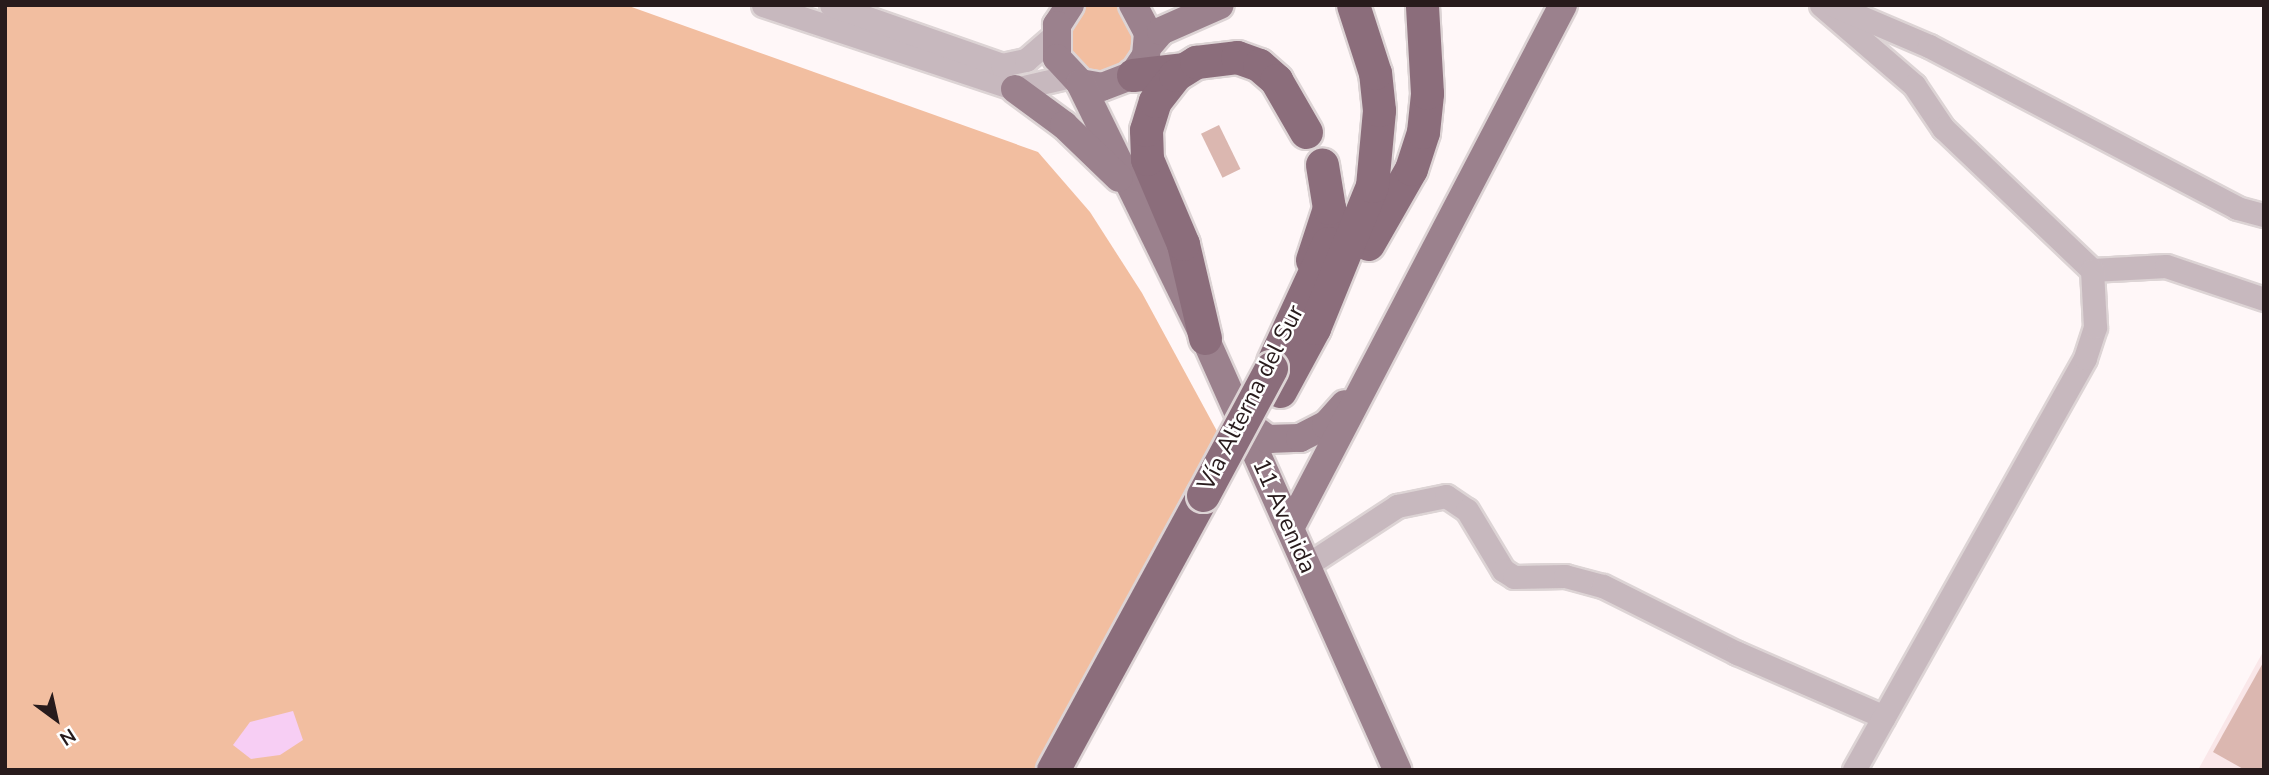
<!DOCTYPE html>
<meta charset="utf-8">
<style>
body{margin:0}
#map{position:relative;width:2269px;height:775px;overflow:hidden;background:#fff7f8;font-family:"Nunito Sans",sans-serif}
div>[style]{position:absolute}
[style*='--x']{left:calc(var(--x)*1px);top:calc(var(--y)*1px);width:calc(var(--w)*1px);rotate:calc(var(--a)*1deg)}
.built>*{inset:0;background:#fae7e9}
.green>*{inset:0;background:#f2bea0}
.water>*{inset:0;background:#f7cef4}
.building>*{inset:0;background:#dbb7b0;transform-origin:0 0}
.roads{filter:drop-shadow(2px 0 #ddd4d5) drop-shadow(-2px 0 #ddd4d5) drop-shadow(0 2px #ddd4d5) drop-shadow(0 -2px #ddd4d5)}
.minor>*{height:23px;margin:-11.5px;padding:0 11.5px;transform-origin:11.5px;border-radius:11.5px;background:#c7b8be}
.major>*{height:28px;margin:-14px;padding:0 14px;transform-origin:14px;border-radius:14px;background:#9b818d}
.highway>*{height:33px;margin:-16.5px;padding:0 16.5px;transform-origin:16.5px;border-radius:16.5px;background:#8b6d7b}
.bridges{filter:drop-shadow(2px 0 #ddd4d5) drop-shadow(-2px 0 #ddd4d5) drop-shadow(0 2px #ddd4d5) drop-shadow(0 -2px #ddd4d5)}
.highway-bridge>*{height:33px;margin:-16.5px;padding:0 16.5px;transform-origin:16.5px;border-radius:16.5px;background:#8b6d7b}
span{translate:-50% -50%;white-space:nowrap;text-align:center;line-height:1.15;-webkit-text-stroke:5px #fff;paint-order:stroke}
.street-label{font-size:24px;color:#281b1c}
.frame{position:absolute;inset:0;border:7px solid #281b1c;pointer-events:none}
.north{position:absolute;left:21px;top:684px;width:70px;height:70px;-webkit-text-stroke:5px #fff;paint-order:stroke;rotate:147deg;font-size:19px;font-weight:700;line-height:28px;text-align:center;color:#281b1c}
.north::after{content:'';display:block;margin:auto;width:24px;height:32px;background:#281b1c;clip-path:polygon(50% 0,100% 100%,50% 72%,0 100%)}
</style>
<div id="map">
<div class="built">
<i style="clip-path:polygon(2264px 650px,2264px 770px,2198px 770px)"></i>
</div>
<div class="green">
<i style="clip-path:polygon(5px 5px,626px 5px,1038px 152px,1090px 212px,1142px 293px,1218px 433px,1042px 770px,5px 770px)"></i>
<i style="clip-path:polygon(1086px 5px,1116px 5px,1131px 16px,1138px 51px,1111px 77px,1074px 67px,1064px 31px)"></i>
</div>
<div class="water">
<i style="clip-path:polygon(293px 711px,303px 740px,280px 755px,251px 759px,233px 745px,250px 722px)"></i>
</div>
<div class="building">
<i style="left:1219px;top:125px;width:49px;height:20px;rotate:64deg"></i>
<i style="clip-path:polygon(2264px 661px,2264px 770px,2245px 770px,2213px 752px)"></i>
</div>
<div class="roads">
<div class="minor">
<i style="--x:763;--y:5;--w:266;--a:18.4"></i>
<i style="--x:1015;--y:89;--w:57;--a:-13.1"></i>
<i style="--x:831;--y:5;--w:181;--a:19.3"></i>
<i style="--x:1002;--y:65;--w:25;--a:-12"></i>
<i style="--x:1026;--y:60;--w:37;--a:-41"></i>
<i style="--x:1821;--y:5;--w:123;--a:40.7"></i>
<i style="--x:1914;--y:85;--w:52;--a:56"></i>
<i style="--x:1943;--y:128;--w:206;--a:43.6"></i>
<i style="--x:2092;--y:270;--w:74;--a:-3.1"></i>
<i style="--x:2166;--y:266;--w:103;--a:18.6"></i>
<i style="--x:1833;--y:5;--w:104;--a:23.1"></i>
<i style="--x:1929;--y:46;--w:348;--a:27.7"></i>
<i style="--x:2237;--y:208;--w:28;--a:15"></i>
<i style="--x:1307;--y:565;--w:108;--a:-33.2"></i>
<i style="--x:1397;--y:506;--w:50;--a:-11.5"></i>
<i style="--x:1446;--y:496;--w:25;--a:34"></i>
<i style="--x:1467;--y:510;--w:70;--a:59"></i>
<i style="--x:1503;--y:570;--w:13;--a:32"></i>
<i style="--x:1514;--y:577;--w:51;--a:-1.1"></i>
<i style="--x:1565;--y:576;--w:39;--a:15"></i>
<i style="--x:1603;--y:586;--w:150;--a:26.6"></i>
<i style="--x:1737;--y:653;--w:160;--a:23.5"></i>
<i style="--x:1854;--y:770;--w:472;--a:-60.7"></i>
<i style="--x:2085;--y:358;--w:33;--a:-72"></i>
<i style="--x:2095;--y:327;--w:57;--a:-93"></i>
</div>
<div class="major">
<i style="--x:1070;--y:5;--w:24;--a:123"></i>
<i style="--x:1057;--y:25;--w:33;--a:90"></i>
<i style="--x:1057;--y:58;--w:34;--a:47"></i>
<i style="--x:1080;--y:83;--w:22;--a:10"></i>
<i style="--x:1102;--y:87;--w:33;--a:-21"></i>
<i style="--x:1133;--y:75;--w:23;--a:-56"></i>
<i style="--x:1146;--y:56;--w:23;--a:-85"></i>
<i style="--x:1148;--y:33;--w:32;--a:-118"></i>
<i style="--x:1149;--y:45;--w:18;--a:-49"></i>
<i style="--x:1161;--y:31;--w:64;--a:-23.8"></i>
<i style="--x:1080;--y:83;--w:284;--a:63.9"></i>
<i style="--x:1205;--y:338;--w:473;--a:66"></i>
<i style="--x:1015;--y:89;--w:61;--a:36.3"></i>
<i style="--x:1064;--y:125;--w:76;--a:43.9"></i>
<i style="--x:1241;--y:419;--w:34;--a:37"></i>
<i style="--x:1268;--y:439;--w:32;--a:-2"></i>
<i style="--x:1300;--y:438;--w:29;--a:-27"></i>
<i style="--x:1326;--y:425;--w:28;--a:-48"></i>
<i style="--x:1290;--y:528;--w:590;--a:-62.44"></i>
</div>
<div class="highway">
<i style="--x:1133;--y:75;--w:50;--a:-6.8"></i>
<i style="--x:1368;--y:244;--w:86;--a:-60.2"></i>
<i style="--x:1411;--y:169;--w:39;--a:-72"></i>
<i style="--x:1423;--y:132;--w:39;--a:-84"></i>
<i style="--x:1427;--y:93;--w:88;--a:-93.3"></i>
<i style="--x:1312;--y:260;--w:55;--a:-71.9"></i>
<i style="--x:1329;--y:208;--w:44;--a:-99.2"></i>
<i style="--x:1205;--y:338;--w:97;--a:-103.2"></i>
<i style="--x:1183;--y:244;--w:92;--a:-113"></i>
<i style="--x:1147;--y:159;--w:29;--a:-92"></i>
<i style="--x:1146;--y:130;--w:30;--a:-73"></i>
<i style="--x:1155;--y:101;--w:33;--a:-52"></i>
<i style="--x:1175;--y:75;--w:25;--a:-32"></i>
<i style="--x:1196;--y:62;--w:41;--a:-7"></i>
<i style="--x:1237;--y:57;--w:23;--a:20"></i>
<i style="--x:1259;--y:65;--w:23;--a:41"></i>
<i style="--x:1276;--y:80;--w:60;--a:60"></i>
<i style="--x:1273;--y:362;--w:131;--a:-65.2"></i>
<i style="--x:1280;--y:391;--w:72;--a:-61.6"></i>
<i style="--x:1314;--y:328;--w:153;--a:-67.8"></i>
<i style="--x:1372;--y:186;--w:76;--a:-84.7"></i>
<i style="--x:1379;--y:110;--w:37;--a:-96"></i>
<i style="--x:1375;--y:73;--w:71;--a:-107.9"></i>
<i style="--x:1053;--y:770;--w:313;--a:-61.4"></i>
</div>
</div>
<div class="bridges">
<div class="highway-bridge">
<i style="--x:1203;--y:495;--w:144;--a:-61.8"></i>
</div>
</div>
<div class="street-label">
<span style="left:1251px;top:398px;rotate:-63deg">Vía Alterna del Sur</span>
<span style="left:1284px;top:516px;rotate:66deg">11 Avenida</span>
</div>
<div class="frame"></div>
<div class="north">N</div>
</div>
